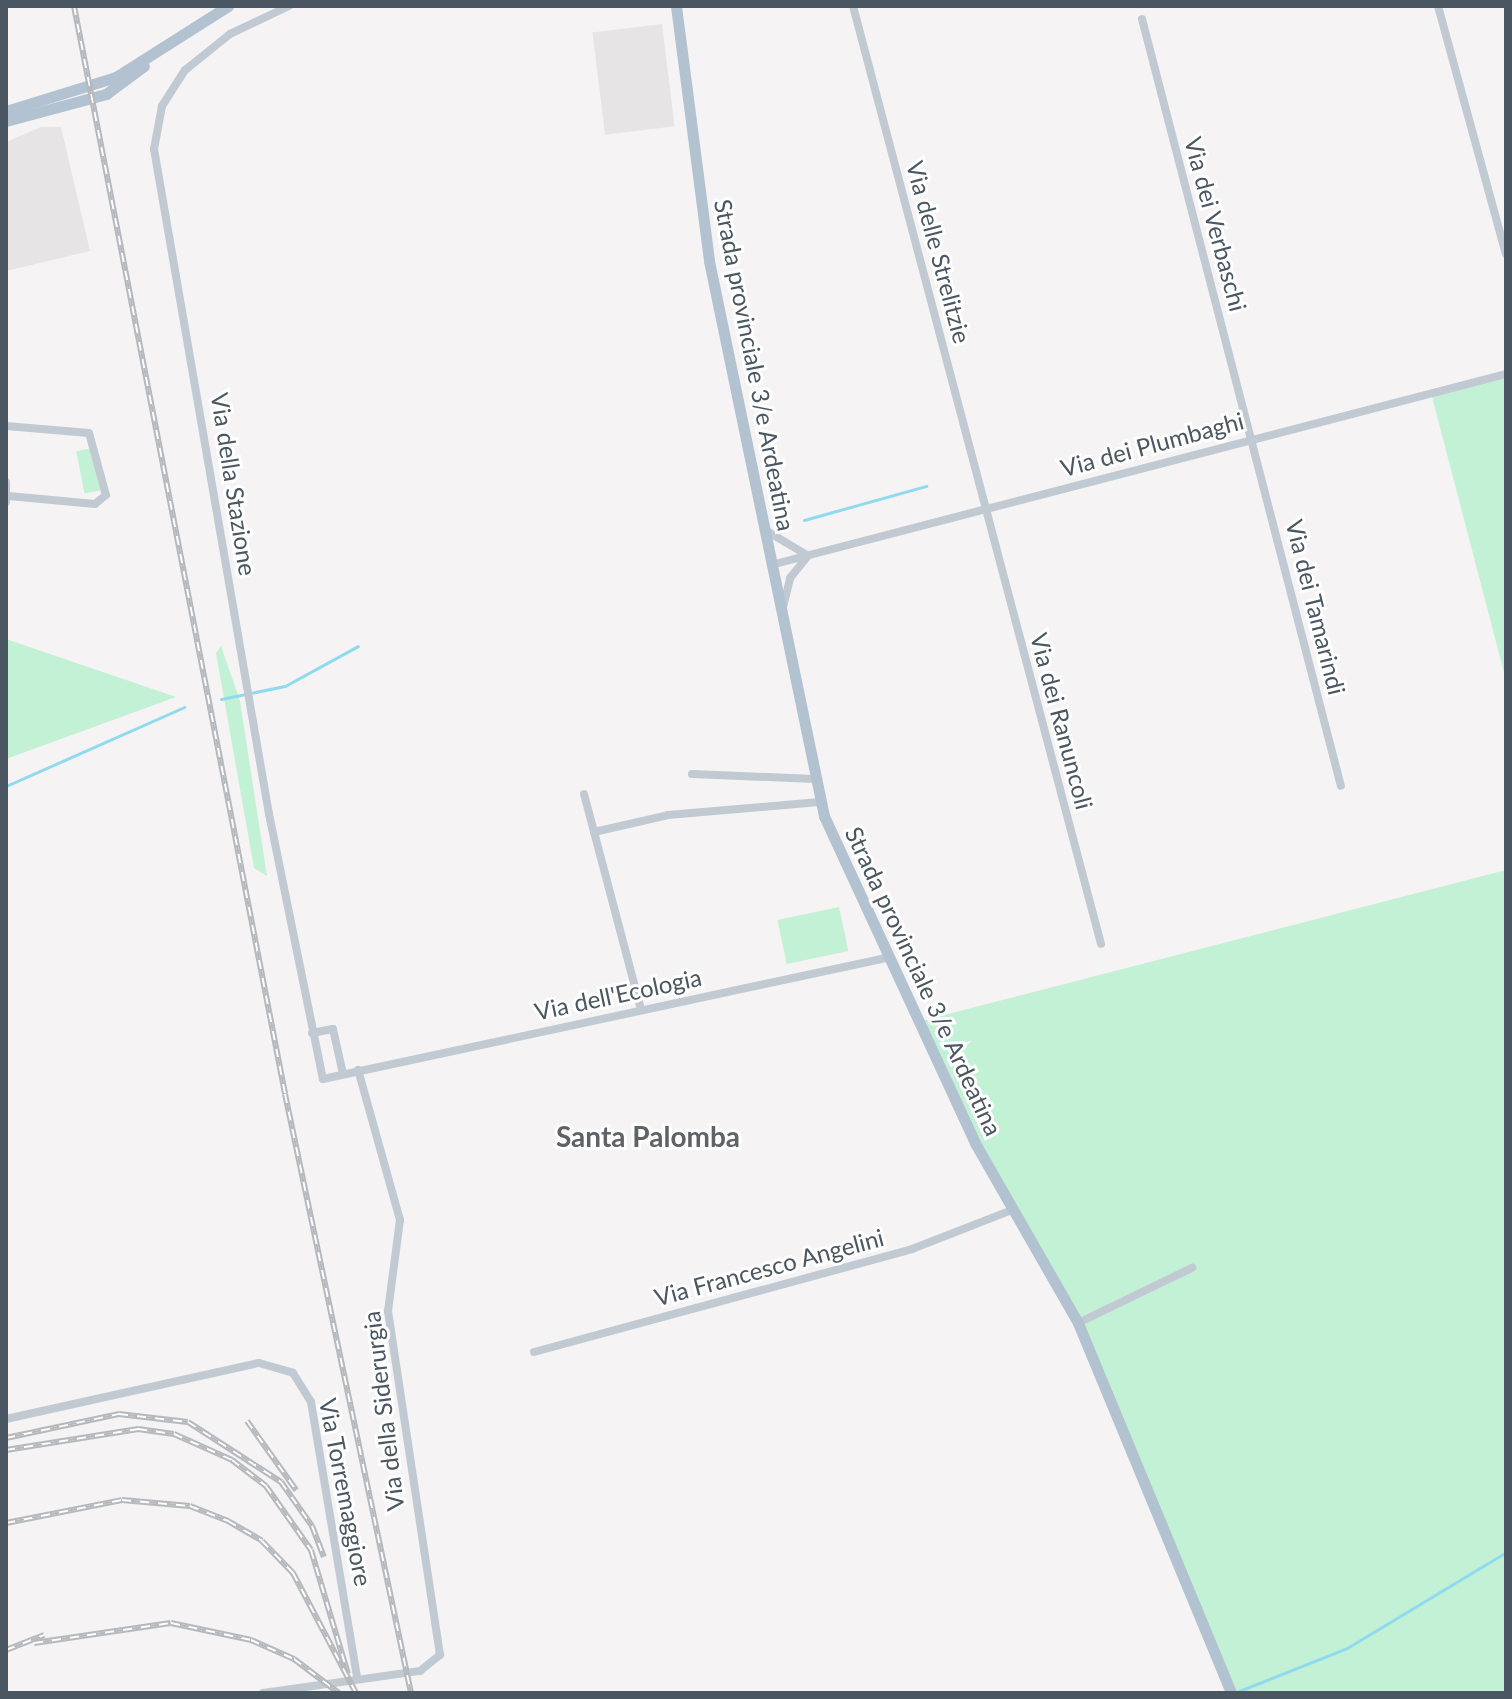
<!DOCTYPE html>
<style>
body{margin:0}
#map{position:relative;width:1512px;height:1699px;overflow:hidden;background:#f5f3f3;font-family:Lato,sans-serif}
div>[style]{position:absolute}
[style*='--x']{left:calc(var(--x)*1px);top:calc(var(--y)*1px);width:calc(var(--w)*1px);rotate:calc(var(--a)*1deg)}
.education>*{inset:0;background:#e6e4e5;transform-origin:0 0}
.green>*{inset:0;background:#c3f1d5;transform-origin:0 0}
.stream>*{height:3px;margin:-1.5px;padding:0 1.5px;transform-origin:1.5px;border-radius:1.5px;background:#90daee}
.minor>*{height:8px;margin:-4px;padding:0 4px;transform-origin:4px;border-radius:4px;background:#c1cad2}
.major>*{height:11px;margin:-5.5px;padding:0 5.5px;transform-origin:5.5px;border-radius:5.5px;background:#b3c2d1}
.rail>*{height:6px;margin-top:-3px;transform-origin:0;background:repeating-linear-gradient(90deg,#fff 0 9px,#b5b8bd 0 18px);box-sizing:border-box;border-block:2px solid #b5b8bd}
span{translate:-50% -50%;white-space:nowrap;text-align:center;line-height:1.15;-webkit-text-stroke:6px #fff;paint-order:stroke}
.street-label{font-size:24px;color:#4a5661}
.quarter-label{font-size:28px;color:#5f6368;font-weight:700}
.frame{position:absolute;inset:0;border:8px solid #4a5661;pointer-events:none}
</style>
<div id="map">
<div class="education">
<i style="left:662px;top:24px;width:103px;height:70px;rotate:83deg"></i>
<i style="clip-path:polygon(41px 127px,61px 127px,90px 251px,6px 271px,6px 142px)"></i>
</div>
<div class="green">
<i style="clip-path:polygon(1506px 374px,1506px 680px,1431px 393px)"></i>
<i style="left:93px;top:448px;width:43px;height:17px;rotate:79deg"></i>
<i style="clip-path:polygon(6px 639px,176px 697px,6px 759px)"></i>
<i style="clip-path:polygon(221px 646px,240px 701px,267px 876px,254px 868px,216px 653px)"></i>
<i style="clip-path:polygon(1506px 870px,1506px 1693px,1232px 1693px,1097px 1366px,917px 1022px)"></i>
<i style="left:839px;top:907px;width:45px;height:63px;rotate:78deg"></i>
</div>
<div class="stream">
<i style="--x:804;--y:520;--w:127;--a:-15.6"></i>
<i style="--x:221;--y:699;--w:65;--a:-11.5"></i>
<i style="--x:285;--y:686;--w:83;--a:-28.7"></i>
<i style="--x:6;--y:786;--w:195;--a:-23.9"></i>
<i style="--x:1239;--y:1691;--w:116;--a:-21.7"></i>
<i style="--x:1347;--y:1648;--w:186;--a:-31.1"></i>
</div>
<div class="minor">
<i style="--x:289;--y:6;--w:65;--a:154.6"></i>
<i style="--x:230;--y:34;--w:58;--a:141.3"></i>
<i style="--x:185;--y:70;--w:43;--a:122.6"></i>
<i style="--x:162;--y:106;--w:44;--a:100.5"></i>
<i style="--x:154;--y:149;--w:675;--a:80.19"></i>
<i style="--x:269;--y:814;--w:270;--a:78.5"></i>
<i style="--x:323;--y:1079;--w:576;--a:-12.13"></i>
<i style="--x:853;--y:6;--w:970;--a:75.19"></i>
<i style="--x:1438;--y:6;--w:257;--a:74.7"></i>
<i style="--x:1142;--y:19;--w:792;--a:75.46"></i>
<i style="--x:6;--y:426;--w:83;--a:4.8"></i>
<i style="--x:89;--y:433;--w:64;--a:74.7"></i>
<i style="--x:106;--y:495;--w:14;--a:141"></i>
<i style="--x:95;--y:504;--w:87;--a:-174.7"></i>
<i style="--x:6;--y:482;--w:20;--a:90"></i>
<i style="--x:765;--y:530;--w:49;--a:30.8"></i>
<i style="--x:771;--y:565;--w:759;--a:-14.57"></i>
<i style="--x:783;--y:607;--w:30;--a:-76"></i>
<i style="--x:790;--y:578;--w:28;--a:-51"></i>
<i style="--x:692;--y:774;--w:123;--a:2.3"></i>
<i style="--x:584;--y:794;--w:223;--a:75.2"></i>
<i style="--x:594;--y:832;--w:76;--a:-12.9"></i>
<i style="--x:668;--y:815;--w:152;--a:-4.9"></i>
<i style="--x:312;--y:1033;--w:21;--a:-11"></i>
<i style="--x:333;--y:1029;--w:46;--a:77.5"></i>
<i style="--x:1078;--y:1323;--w:127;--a:-25.8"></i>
<i style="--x:534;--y:1352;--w:392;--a:-15.2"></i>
<i style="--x:912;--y:1249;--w:107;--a:-21.3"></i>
<i style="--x:6;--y:1419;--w:259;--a:-12.5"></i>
<i style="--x:259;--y:1363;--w:35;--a:16"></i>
<i style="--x:293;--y:1373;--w:34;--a:58"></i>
<i style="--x:311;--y:1402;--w:279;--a:80.5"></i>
<i style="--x:263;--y:1693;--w:159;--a:-8"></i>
<i style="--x:420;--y:1671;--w:26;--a:-39"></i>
<i style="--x:440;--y:1655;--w:348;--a:-98.6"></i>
<i style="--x:388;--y:1311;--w:92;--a:-82.5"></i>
<i style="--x:400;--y:1220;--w:156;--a:-105.6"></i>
</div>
<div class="major">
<i style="--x:676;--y:6;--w:257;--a:82.6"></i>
<i style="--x:709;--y:261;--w:567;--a:78.29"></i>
<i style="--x:824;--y:816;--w:360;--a:65.2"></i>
<i style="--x:975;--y:1143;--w:207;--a:60.2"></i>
<i style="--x:1078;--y:1323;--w:400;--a:67.5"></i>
<i style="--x:6;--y:111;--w:115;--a:-17.2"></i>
<i style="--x:116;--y:77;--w:133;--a:-32.4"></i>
<i style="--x:6;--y:121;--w:104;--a:-15.1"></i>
<i style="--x:106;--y:94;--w:47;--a:-36.4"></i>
</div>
<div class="rail">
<i style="--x:74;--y:6;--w:1108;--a:79.02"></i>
<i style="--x:285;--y:1094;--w:612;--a:78.12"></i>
<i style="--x:247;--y:1421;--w:85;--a:54.6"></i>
<i style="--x:6;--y:1438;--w:116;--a:-12"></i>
<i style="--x:119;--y:1414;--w:69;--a:6.6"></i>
<i style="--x:188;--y:1422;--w:111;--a:32.8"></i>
<i style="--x:281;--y:1482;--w:54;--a:54.8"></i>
<i style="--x:312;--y:1526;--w:33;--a:69"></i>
<i style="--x:6;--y:1450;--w:134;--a:-9"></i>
<i style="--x:138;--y:1429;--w:36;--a:8"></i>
<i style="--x:174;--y:1434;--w:64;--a:24.1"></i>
<i style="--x:232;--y:1460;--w:43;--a:37.4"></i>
<i style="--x:266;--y:1486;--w:78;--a:54.9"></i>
<i style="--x:311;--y:1550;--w:129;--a:73.4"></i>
<i style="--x:6;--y:1523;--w:118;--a:-11.2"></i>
<i style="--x:122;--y:1500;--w:68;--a:5"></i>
<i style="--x:190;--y:1506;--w:41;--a:21.5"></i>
<i style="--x:228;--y:1521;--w:39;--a:30"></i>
<i style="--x:262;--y:1541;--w:45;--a:45.9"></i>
<i style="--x:293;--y:1573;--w:136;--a:62.3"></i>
<i style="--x:34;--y:1643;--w:138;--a:-8.3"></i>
<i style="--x:171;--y:1623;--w:82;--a:12"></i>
<i style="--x:251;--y:1640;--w:47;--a:23.8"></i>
<i style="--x:294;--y:1659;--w:56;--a:37.1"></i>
<i style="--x:6;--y:1650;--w:41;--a:-21.5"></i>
</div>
<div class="street-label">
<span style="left:1216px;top:224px;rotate:75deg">Via dei Verbaschi</span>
<span style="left:939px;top:252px;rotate:75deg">Via delle Strelitzie</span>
<span style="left:755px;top:365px;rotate:79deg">Strada provinciale 3/e Ardeatina</span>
<span style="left:1152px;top:444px;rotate:-15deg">Via dei Plumbaghi</span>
<span style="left:234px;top:484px;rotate:81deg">Via della Stazione</span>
<span style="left:1316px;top:607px;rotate:76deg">Via dei Tamarindi</span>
<span style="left:1062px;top:721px;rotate:75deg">Via dei Ranuncoli</span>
<span style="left:924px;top:981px;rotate:65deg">Strada provinciale 3/e Ardeatina</span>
<span style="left:618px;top:994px;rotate:-12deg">Via dell'Ecologia</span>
<span style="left:769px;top:1267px;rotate:-15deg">Via Francesco Angelini</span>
<span style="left:383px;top:1411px;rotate:-97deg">Via della Siderurgia</span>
<span style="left:346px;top:1492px;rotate:79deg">Via Torremaggiore</span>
</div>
<div class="quarter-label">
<span style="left:648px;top:1136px">Santa Palomba</span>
</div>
<div class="frame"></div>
</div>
